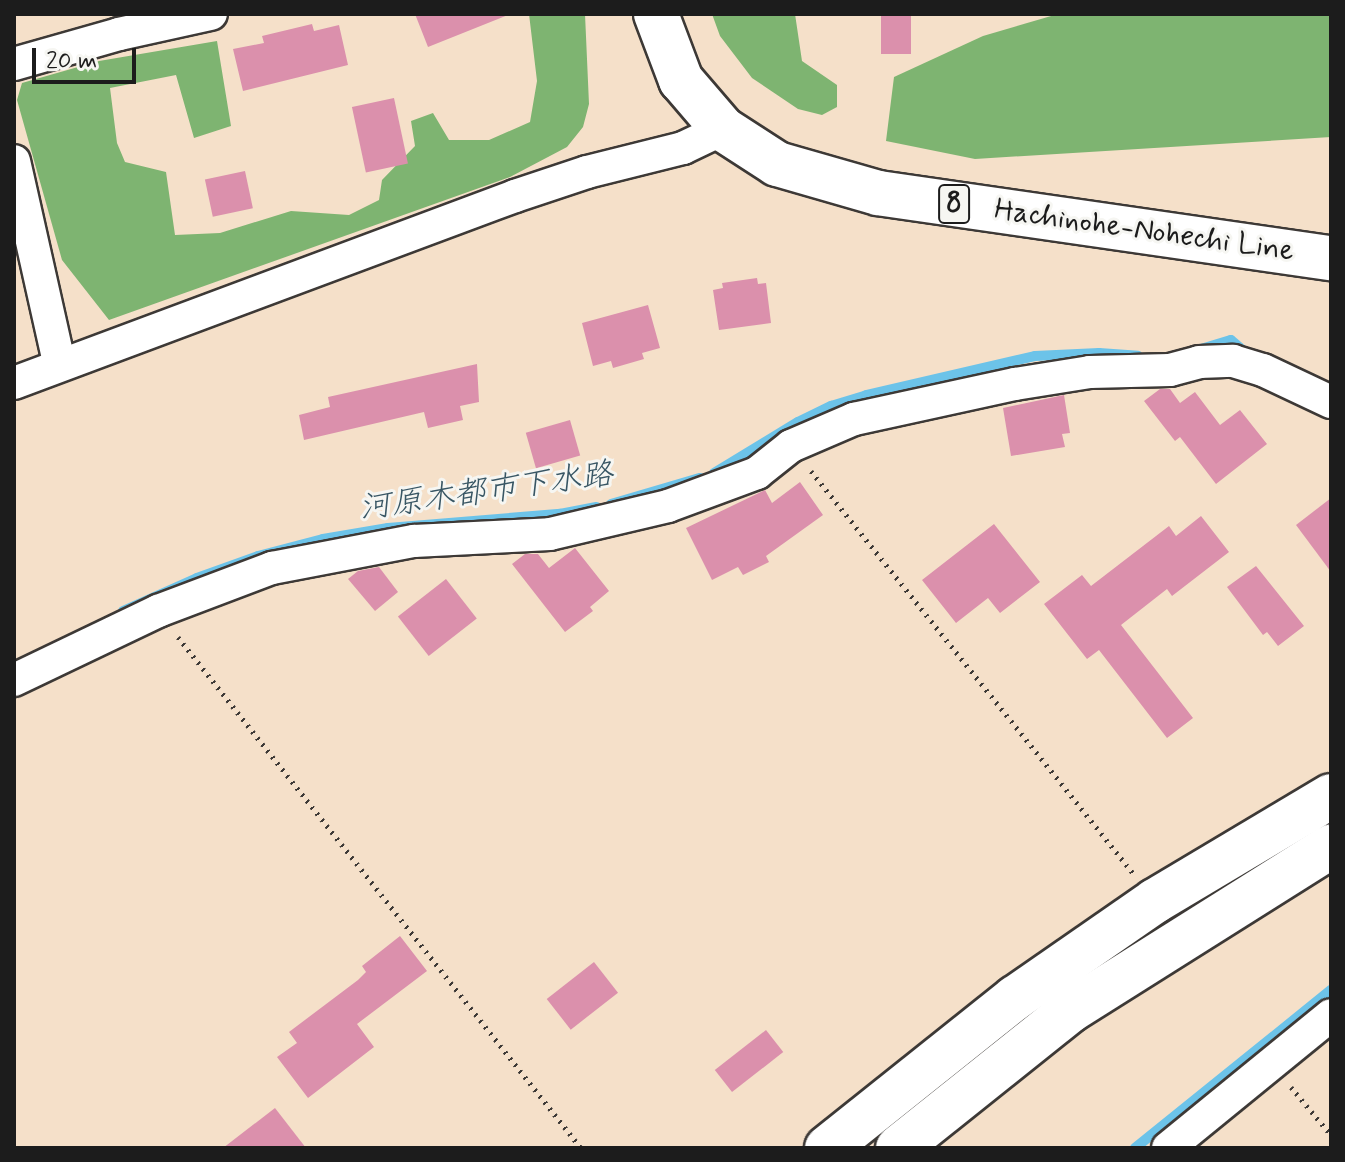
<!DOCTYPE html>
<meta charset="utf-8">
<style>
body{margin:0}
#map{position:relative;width:1345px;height:1162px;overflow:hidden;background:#f5e0c9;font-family:Mynerve,"Klee One",sans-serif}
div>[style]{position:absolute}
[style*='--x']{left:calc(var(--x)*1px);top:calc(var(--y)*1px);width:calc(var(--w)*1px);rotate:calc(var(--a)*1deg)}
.forest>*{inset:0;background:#7eb471}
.stream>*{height:10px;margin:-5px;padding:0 5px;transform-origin:5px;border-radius:5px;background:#6cc3e9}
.building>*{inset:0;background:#db90ac;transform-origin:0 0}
.path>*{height:5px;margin-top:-2.5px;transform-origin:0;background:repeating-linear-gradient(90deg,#3d3936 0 2px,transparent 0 8px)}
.roads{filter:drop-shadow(2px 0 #3d3936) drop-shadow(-2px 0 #3d3936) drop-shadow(0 2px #3d3936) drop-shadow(0 -2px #3d3936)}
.street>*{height:32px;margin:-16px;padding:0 16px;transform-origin:16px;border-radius:16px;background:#fff}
.secondary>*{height:44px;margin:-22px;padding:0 22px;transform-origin:22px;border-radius:22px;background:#fff}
.primary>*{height:44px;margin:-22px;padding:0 22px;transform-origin:22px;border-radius:22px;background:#fff}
span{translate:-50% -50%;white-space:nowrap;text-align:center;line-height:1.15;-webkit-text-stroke:6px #f6f6f2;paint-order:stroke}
.shield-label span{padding:2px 6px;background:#f6f6f2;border:2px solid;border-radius:6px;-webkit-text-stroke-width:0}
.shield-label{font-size:28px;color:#1c1c1c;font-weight:700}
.street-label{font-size:30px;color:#1c1c1c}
.water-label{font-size:32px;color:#385664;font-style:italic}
.frame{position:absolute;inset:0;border:16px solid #1c1c1c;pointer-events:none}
.scale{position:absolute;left:32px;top:48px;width:104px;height:36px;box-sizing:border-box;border:4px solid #1c1c1c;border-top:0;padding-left:10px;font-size:24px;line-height:28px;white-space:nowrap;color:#1c1c1c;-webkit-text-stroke:6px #f6f6f2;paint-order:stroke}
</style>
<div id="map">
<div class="forest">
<i style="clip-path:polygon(529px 14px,585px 14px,589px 104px,583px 127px,567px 147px,510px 177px,109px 320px,62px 260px,17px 100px,22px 83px,99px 61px,217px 41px,231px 126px,194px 138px,176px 75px,110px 88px,117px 143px,125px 162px,166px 172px,175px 235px,220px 233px,291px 211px,349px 215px,379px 200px,382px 180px,415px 146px,411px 121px,433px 113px,449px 140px,489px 140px,530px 122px,537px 81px)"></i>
<i style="clip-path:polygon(712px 14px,795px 14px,802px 61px,837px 85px,837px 107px,822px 115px,798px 109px,752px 78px,720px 36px)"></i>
<i style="clip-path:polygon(1058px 14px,1331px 14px,1331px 137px,975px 159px,886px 141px,894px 77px,983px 36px)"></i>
</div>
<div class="stream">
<i style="--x:1201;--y:349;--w:31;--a:-17"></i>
<i style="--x:1231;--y:340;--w:20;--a:41"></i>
<i style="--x:714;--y:473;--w:98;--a:-31.3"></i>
<i style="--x:798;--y:422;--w:37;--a:-26"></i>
<i style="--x:831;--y:406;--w:37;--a:-17"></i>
<i style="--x:866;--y:395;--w:173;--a:-13"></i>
<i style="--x:1035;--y:356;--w:64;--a:-2.7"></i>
<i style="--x:1099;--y:353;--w:39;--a:4"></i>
<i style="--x:611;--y:504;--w:93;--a:-16.3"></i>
<i style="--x:123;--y:611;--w:81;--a:-24"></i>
<i style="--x:197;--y:578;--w:65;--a:-19.8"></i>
<i style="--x:258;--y:556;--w:67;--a:-14.7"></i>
<i style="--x:323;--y:539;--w:66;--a:-9.6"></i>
<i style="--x:388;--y:528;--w:173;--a:-4.7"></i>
<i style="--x:560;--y:514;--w:37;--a:-11"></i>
<i style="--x:1135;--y:1148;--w:252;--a:-38.9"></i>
</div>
<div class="building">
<i style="clip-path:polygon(415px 14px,507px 14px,508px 15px,428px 47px)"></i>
<i style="left:881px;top:14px;width:30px;height:40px"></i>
<i style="clip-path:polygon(312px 24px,314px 31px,339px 25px,348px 65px,243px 91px,233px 49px,264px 43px,262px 36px)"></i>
<i style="left:394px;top:98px;width:67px;height:43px;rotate:78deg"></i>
<i style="left:245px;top:171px;width:38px;height:41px;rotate:78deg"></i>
<i style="clip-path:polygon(757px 278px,758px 284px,766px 283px,771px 323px,719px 330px,713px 290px,723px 288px,722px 283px)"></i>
<i style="clip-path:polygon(648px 305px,660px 348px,642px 353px,644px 359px,613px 368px,611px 361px,593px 366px,582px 323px)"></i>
<i style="clip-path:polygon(477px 364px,479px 402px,460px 406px,463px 420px,428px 428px,424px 412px,304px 440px,299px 415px,330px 407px,328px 397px)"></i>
<i style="clip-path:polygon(1160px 389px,1170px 389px,1180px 403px,1195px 392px,1220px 425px,1240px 410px,1267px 444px,1216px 484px,1180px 437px,1175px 441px,1144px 401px)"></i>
<i style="clip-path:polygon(1064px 395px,1070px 433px,1062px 434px,1065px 447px,1011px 456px,1003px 408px)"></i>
<i style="left:570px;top:420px;width:37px;height:46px;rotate:74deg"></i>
<i style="clip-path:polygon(800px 482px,823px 515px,766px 556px,769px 562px,743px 575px,738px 567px,712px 580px,686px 528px,765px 490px,772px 503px)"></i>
<i style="clip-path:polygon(1331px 498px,1331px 572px,1296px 525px)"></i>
<i style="clip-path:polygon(1201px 516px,1229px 552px,1172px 596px,1167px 589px,1121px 625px,1193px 718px,1167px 738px,1099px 650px,1087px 659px,1044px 604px,1082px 575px,1091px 586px,1169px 526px,1176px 536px)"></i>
<i style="clip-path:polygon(994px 524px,1040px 582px,1000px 613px,988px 598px,956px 623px,922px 580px)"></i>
<i style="clip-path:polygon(575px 548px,609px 591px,590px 607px,593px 611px,565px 632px,512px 564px,525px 554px,538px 554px,549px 568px)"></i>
<i style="clip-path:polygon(1256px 566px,1304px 626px,1278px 646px,1267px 632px,1263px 635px,1227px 587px)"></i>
<i style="clip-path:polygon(379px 567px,398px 592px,375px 611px,348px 579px,358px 571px)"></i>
<i style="left:446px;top:579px;width:50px;height:61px;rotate:52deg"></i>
<i style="clip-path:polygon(400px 936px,427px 971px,357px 1024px,374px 1047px,308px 1098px,277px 1057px,297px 1043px,289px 1032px,358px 980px,366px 972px,362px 966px)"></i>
<i style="left:594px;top:962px;width:39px;height:60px;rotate:52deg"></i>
<i style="left:766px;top:1030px;width:28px;height:65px;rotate:52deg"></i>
<i style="clip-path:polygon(275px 1108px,306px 1148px,223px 1148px)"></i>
</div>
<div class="path">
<i style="--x:811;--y:471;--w:515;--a:51.31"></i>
<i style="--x:178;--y:637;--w:651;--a:51.74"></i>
<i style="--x:1291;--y:1087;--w:62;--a:50.2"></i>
</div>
<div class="roads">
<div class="street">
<i style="--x:14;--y:64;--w:109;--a:-15.9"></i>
<i style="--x:119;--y:34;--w:94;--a:-12.3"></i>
<i style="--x:14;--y:161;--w:207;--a:77.4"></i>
<i style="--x:14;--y:383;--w:535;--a:-20.47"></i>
<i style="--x:515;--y:196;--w:76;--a:-18.4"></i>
<i style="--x:587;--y:172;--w:99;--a:-14"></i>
<i style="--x:683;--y:148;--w:44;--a:-25.4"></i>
<i style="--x:14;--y:680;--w:160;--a:-25.6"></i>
<i style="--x:158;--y:611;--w:122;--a:-20.7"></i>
<i style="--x:272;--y:568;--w:145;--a:-10.8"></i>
<i style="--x:414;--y:541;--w:136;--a:-2.9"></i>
<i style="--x:550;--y:534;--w:121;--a:-13.3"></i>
<i style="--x:668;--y:506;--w:95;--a:-20.3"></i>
<i style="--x:757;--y:473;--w:43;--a:-38.5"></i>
<i style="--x:791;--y:446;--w:69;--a:-23.2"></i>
<i style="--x:854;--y:419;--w:165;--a:-12.3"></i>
<i style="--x:1015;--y:384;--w:76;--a:-9.1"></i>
<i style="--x:1090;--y:372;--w:80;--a:-1.4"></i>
<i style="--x:1170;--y:370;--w:30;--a:-15"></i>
<i style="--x:1199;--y:362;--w:34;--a:-2"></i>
<i style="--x:1233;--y:361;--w:31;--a:17"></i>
<i style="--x:1263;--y:370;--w:75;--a:25.2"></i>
<i style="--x:1168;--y:1148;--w:210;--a:-39.2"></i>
</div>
<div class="secondary">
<i style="--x:827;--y:1148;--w:241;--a:-38.6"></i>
<i style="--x:1015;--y:998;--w:170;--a:-34.7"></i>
<i style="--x:1155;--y:901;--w:205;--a:-30.8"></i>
<i style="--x:898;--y:1148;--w:221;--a:-38.6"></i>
<i style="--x:1071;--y:1010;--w:307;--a:-32.2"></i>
</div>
<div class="primary">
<i style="--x:656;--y:14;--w:71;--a:69.3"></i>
<i style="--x:681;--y:80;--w:65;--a:49.4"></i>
<i style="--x:723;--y:129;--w:64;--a:32.9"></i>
<i style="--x:777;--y:164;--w:105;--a:16"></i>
<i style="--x:878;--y:193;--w:458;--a:8.2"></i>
</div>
</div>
<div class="shield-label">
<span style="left:954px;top:204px">8</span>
</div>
<div class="street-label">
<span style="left:1144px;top:231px;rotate:8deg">Hachinohe-Nohechi Line</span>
</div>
<div class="water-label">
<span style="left:486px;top:492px;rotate:-8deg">河原木都市下水路</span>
</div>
<div class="frame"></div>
<div class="scale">20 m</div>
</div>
